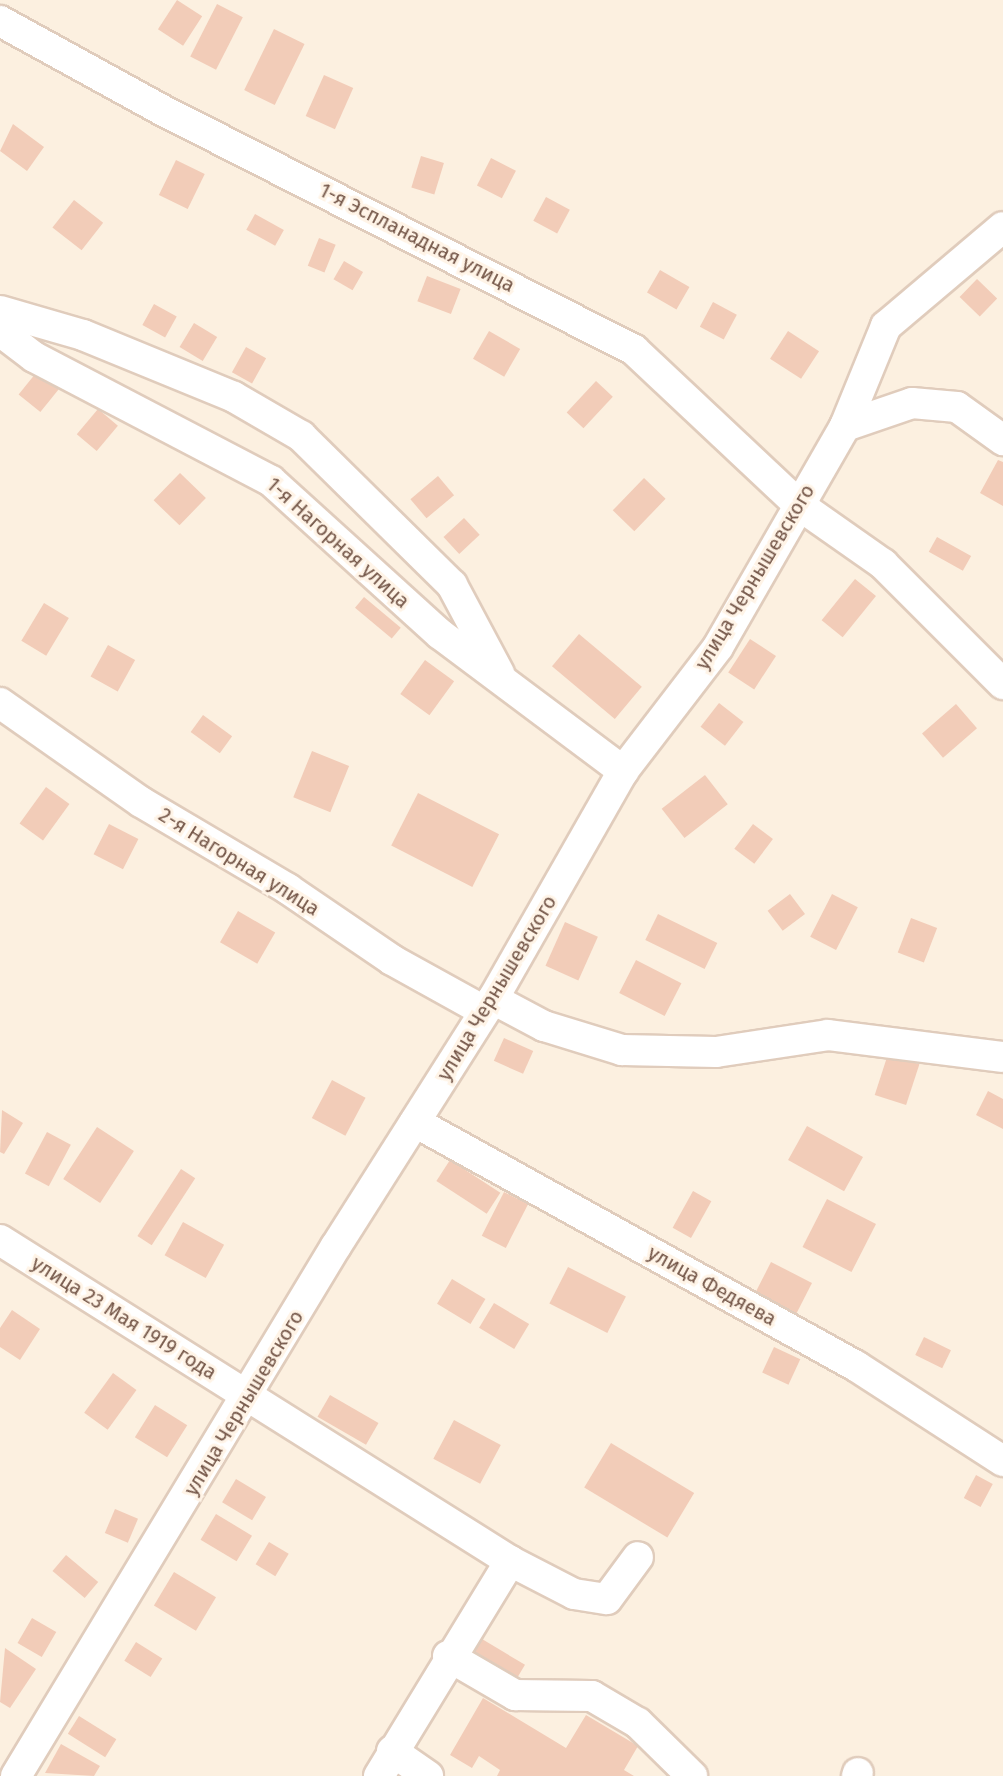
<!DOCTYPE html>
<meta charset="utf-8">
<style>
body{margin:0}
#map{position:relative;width:1003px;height:1776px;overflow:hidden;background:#fcf0e0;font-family:"Fira Sans",sans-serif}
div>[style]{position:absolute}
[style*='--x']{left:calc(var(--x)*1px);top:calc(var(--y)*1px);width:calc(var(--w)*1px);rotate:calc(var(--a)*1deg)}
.building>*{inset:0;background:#f2ccb8;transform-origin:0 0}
.roads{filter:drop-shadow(2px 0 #e0ccbc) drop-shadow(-2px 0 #e0ccbc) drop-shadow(0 2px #e0ccbc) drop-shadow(0 -2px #e0ccbc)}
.minor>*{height:30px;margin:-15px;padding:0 15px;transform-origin:15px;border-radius:15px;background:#fff}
span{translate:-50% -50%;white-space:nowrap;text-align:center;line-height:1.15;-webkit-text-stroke:6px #fff4e7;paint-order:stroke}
.street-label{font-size:20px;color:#735547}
</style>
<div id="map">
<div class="building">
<i style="left:177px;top:0;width:30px;height:35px;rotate:33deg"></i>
<i style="left:217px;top:4px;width:29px;height:59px;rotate:27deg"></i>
<i style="left:274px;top:29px;width:34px;height:68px;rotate:26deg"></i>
<i style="left:324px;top:75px;width:32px;height:45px;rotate:24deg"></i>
<i style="clip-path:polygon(13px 124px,44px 147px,27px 171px,0 151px)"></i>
<i style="left:421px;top:156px;width:24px;height:33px;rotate:17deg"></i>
<i style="left:491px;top:158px;width:28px;height:31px;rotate:27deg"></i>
<i style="left:176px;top:160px;width:32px;height:39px;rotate:26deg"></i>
<i style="left:546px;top:197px;width:27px;height:27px;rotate:28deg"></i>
<i style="left:74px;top:200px;width:37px;height:35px;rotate:38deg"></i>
<i style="left:255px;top:214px;width:33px;height:18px;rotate:29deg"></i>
<i style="left:319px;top:238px;width:18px;height:30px;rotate:22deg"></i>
<i style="left:344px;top:261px;width:22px;height:21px;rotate:30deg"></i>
<i style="left:660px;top:270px;width:34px;height:26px;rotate:30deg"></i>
<i style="left:427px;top:276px;width:36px;height:27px;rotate:21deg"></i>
<i style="left:977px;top:279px;width:28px;height:25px;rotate:44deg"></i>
<i style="left:713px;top:302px;width:27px;height:28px;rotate:28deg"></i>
<i style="left:154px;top:304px;width:26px;height:24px;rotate:29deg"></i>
<i style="left:194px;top:323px;width:27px;height:28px;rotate:31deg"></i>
<i style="left:489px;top:331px;width:36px;height:32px;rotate:30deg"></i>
<i style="left:788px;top:331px;width:37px;height:33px;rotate:33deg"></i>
<i style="left:246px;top:347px;width:23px;height:29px;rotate:29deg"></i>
<i style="left:40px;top:368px;width:28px;height:34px;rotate:39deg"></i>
<i style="left:596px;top:381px;width:23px;height:43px;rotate:43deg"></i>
<i style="left:98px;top:409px;width:26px;height:33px;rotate:40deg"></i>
<i style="clip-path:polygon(998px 460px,1003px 462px,1003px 506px,980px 493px)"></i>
<i style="left:180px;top:473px;width:36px;height:38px;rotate:44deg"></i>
<i style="left:438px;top:476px;width:25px;height:36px;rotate:50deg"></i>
<i style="left:644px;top:478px;width:30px;height:45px;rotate:44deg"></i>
<i style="left:464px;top:518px;width:23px;height:28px;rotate:47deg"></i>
<i style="left:937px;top:537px;width:39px;height:17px;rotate:29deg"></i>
<i style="left:855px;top:579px;width:27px;height:53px;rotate:39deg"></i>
<i style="left:364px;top:597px;width:48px;height:14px;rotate:40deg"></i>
<i style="left:44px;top:603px;width:29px;height:44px;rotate:31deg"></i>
<i style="left:579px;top:634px;width:82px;height:42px;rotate:40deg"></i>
<i style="left:750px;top:639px;width:31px;height:40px;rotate:33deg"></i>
<i style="left:108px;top:645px;width:31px;height:36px;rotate:29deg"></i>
<i style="left:425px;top:660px;width:36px;height:42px;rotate:36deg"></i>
<i style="left:719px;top:703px;width:31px;height:30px;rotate:38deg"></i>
<i style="left:956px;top:704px;width:32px;height:45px;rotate:49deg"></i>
<i style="left:203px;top:715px;width:36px;height:21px;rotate:36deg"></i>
<i style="left:312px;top:751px;width:40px;height:50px;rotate:22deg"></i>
<i style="left:705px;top:775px;width:37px;height:55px;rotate:52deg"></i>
<i style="left:46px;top:787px;width:29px;height:45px;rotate:36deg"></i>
<i style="left:418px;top:793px;width:91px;height:59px;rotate:27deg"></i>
<i style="left:109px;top:824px;width:33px;height:34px;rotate:27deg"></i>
<i style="left:753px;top:824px;width:25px;height:31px;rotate:37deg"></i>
<i style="left:790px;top:894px;width:25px;height:28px;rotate:53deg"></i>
<i style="left:832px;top:894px;width:29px;height:48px;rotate:27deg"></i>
<i style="left:238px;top:911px;width:43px;height:36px;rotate:30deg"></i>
<i style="left:658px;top:914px;width:66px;height:29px;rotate:26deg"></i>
<i style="left:911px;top:918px;width:28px;height:37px;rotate:21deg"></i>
<i style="left:565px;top:922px;width:36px;height:48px;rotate:24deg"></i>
<i style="left:636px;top:960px;width:51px;height:37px;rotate:27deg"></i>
<i style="left:504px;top:1038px;width:32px;height:25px;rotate:24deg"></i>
<i style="left:888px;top:1054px;width:33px;height:43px;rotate:18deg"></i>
<i style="left:332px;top:1080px;width:38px;height:43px;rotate:28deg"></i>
<i style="clip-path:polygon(988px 1091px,1003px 1099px,1003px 1129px,976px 1115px)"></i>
<i style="clip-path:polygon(2px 1110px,23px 1123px,4px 1154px,0 1152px)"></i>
<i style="left:807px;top:1126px;width:64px;height:39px;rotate:29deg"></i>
<i style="left:97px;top:1127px;width:44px;height:62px;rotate:33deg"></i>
<i style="left:47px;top:1132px;width:27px;height:47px;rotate:28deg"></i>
<i style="left:450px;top:1160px;width:60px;height:25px;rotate:33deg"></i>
<i style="left:181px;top:1169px;width:17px;height:80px;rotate:33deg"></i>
<i style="left:693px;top:1191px;width:21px;height:42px;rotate:29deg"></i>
<i style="left:504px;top:1192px;width:27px;height:49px;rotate:27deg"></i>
<i style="left:827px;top:1199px;width:55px;height:54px;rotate:27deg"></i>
<i style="left:183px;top:1222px;width:47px;height:38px;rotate:29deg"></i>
<i style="left:771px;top:1262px;width:46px;height:34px;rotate:27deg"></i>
<i style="left:568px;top:1267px;width:65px;height:41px;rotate:27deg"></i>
<i style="left:452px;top:1279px;width:39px;height:29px;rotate:31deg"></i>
<i style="left:494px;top:1303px;width:41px;height:29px;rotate:31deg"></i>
<i style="clip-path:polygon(12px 1310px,40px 1329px,20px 1360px,0 1347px,0 1328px)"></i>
<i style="left:924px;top:1337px;width:30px;height:20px;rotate:26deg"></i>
<i style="left:774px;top:1347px;width:29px;height:28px;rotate:25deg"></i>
<i style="left:113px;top:1373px;width:29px;height:49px;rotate:36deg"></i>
<i style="left:330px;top:1395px;width:56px;height:25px;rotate:30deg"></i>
<i style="left:155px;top:1405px;width:38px;height:38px;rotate:32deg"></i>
<i style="left:454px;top:1420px;width:53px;height:44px;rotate:28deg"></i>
<i style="left:611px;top:1443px;width:97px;height:52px;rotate:31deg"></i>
<i style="left:976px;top:1475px;width:19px;height:26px;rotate:28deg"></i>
<i style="left:236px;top:1479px;width:35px;height:27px;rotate:31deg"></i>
<i style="left:115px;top:1509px;width:25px;height:26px;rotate:23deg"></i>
<i style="left:216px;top:1514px;width:42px;height:30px;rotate:31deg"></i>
<i style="left:269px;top:1542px;width:23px;height:26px;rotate:31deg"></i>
<i style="left:66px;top:1555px;width:42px;height:21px;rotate:40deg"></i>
<i style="left:174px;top:1572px;width:49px;height:39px;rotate:31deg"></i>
<i style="left:32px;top:1618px;width:28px;height:29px;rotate:30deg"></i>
<i style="left:477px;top:1636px;width:56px;height:24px;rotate:31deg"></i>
<i style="left:136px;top:1642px;width:31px;height:22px;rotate:32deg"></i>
<i style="clip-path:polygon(5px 1648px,36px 1669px,10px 1708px,0 1702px)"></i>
<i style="clip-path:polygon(483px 1698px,566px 1748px,586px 1715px,638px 1746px,624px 1770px,634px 1776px,497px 1776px,500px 1770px,479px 1756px,472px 1768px,450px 1755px)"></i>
<i style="left:79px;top:1716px;width:44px;height:21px;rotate:32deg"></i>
<i style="clip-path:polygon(61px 1744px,100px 1766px,94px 1776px,45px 1773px)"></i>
</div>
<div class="roads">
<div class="minor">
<i style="--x:0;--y:21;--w:183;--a:28.8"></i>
<i style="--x:160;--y:109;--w:532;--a:26.95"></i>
<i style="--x:634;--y:350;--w:226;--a:43.2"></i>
<i style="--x:799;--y:505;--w:103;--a:35.1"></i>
<i style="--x:883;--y:564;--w:170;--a:45"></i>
<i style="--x:0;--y:311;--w:86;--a:16.1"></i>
<i style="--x:83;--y:335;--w:163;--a:22.3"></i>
<i style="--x:234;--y:397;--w:78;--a:30.2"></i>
<i style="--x:301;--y:436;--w:212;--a:44.6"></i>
<i style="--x:452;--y:585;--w:100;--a:61.9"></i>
<i style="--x:0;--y:331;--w:43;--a:37.4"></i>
<i style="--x:34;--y:357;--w:267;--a:27.6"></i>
<i style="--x:271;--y:481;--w:228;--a:42.2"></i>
<i style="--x:440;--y:634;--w:229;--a:36.8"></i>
<i style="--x:845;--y:426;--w:71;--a:-18.9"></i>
<i style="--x:912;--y:403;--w:45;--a:5.1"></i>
<i style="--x:957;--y:407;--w:57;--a:35.7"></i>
<i style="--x:0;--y:703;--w:172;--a:35.1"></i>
<i style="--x:141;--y:802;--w:171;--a:30.6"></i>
<i style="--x:288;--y:889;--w:126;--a:34.3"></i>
<i style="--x:392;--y:960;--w:105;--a:29"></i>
<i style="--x:493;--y:999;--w:58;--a:27.9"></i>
<i style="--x:544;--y:1026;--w:82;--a:17.1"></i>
<i style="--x:622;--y:1050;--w:94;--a:1.2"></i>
<i style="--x:716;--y:1052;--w:113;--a:-8.6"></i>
<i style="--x:828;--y:1035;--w:176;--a:7.2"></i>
<i style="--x:415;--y:1122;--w:504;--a:28.96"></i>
<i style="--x:856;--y:1366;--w:175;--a:32.9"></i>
<i style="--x:0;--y:1240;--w:603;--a:32.19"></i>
<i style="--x:510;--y:1561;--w:72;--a:27.3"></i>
<i style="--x:574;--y:1594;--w:33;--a:9"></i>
<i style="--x:607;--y:1599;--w:52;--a:-53.6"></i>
<i style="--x:448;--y:1656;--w:78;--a:30.2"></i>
<i style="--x:515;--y:1695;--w:77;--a:0.7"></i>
<i style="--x:592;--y:1696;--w:53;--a:30.4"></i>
<i style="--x:638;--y:1723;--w:76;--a:44.5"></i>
<i style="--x:392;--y:1751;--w:44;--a:34.8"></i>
<i style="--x:16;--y:1776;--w:619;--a:-58.88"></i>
<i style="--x:336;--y:1246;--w:293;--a:-57.6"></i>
<i style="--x:493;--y:999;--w:262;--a:-60.3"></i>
<i style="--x:623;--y:771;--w:156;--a:-52.5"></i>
<i style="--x:718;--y:647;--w:255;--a:-60.1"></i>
<i style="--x:845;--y:426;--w:108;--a:-67.7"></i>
<i style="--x:886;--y:326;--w:153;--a:-40.2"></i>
<i style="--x:379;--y:1776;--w:252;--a:-58.6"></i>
<i style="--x:857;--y:1776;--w:3;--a:-72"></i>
</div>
</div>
<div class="street-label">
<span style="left:417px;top:238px;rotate:27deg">1-я Эспланадная улица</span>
<span style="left:338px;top:543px;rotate:42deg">1-я Нагорная улица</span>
<span style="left:755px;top:577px;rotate:-59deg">улица Чернышевского</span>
<span style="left:239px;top:862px;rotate:32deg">2-я Нагорная улица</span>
<span style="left:497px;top:988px;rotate:-59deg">улица Чернышевского</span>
<span style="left:712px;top:1286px;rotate:29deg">улица Федяева</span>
<span style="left:124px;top:1318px;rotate:32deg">улица 23 Мая 1919 года</span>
<span style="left:244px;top:1403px;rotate:-59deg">улица Чернышевского</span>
</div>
</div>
